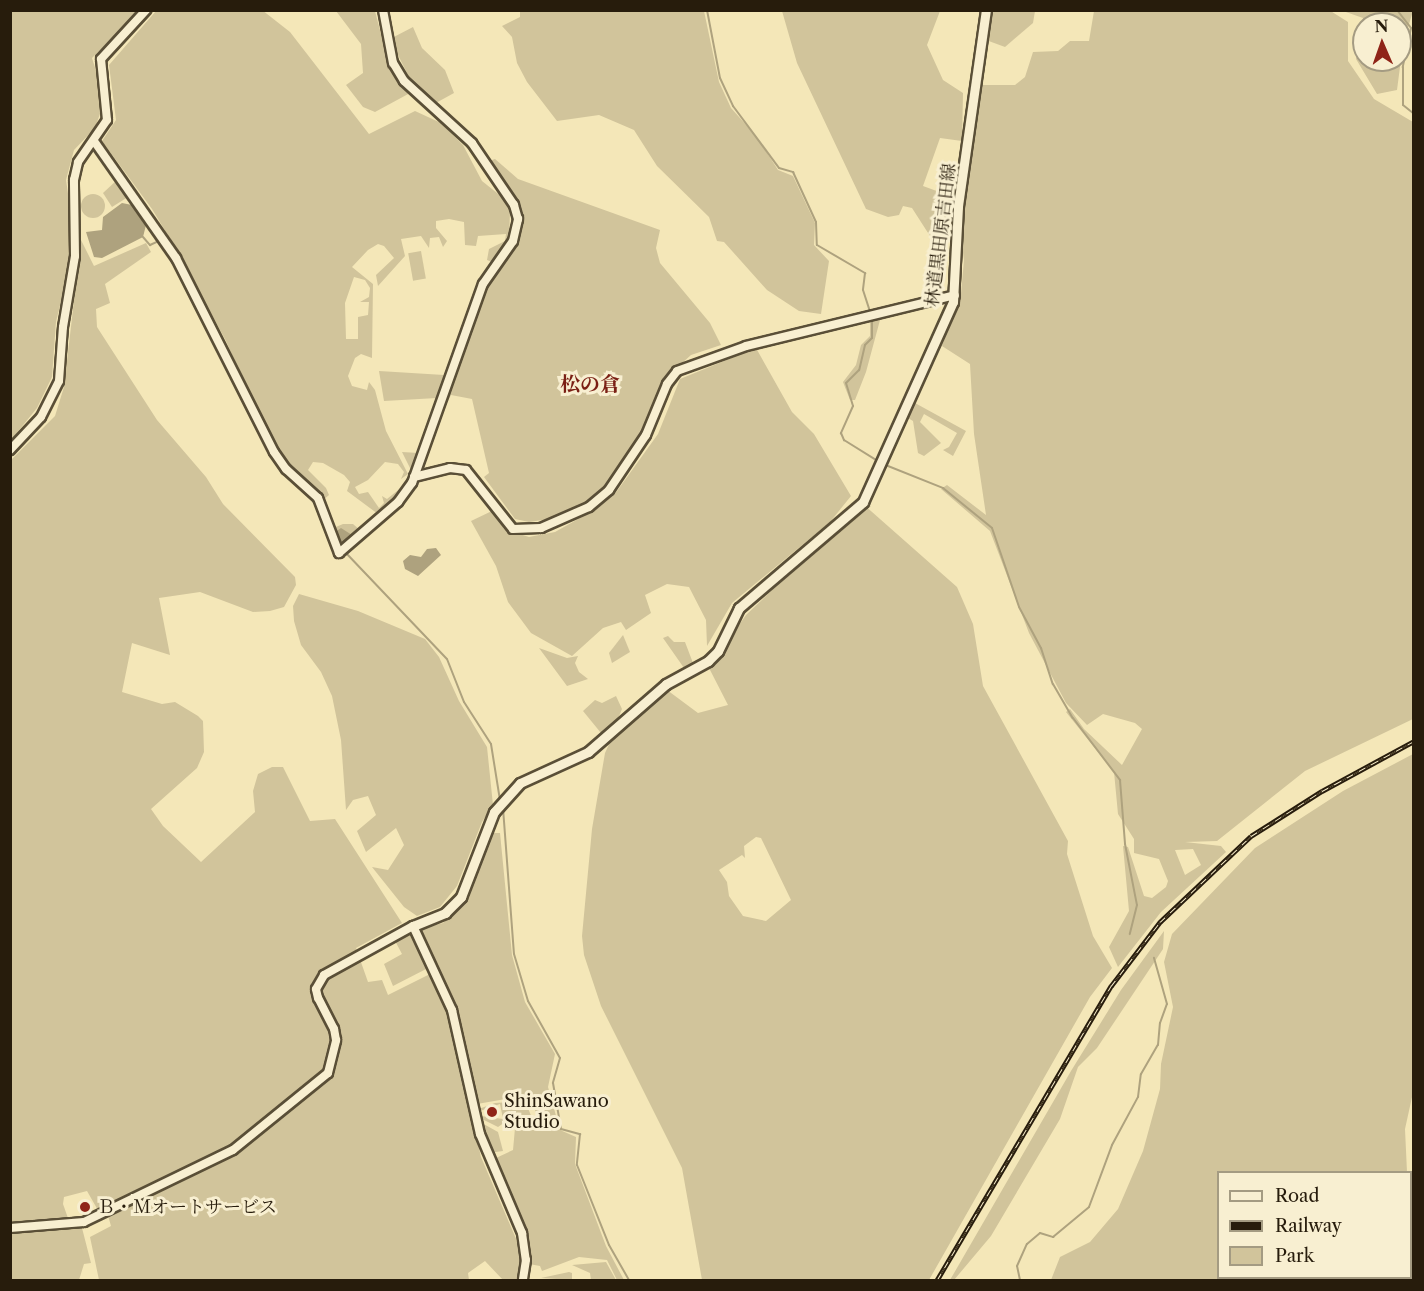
<!DOCTYPE html>
<meta charset="utf-8">
<style>
body{margin:0}
#map{position:relative;width:1424px;height:1291px;overflow:hidden;background:#f4e7b8;font-family:"Libre Caslon Text","Noto Serif JP",serif}
div>[style]{position:absolute}
[style*='--x']{left:calc(var(--x)*1px);top:calc(var(--y)*1px);width:calc(var(--w)*1px);rotate:calc(var(--a)*1deg)}
.green>*{inset:0;background:#d1c49b;transform-origin:0 0}
.round{border-radius:50%}
.water>*{inset:0;background:#aea27e}
.stream>*{height:2px;margin:-1px;padding:0 1px;transform-origin:1px;border-radius:1px;background:#aea27e}
.roads{filter:drop-shadow(2px 0 #5a4f37) drop-shadow(-2px 0 #5a4f37) drop-shadow(0 2px #5a4f37) drop-shadow(0 -2px #5a4f37)}
.minor>*{height:8px;margin:-4px;padding:0 4px;transform-origin:4px;border-radius:4px;background:#f8efd1}
.tertiary>*{height:9px;margin:-4.5px;padding:0 4.5px;transform-origin:4.5px;border-radius:4.5px;background:#f8efd1}
.rail>*{height:4.5px;margin-top:-2.25px;transform-origin:0;background:repeating-linear-gradient(90deg,#f8efd1 0 7px,#271c0c 0 14px);box-sizing:border-box;border-block:2px solid #271c0c}
.dots>*{width:16px;height:16px;translate:-50% -50%;box-sizing:border-box;border:3px solid #f8efd1;border-radius:50%}
span{translate:-50% -50%;white-space:nowrap;text-align:center;line-height:1.15;-webkit-text-stroke:6px #f8efd1;paint-order:stroke}
.street-label{font-size:18px;color:#271c0c}
.poi-label{font-size:18px;color:#271c0c}
.left{translate:0 -50%;text-align:left}
.neighbourhood-label{font-size:20px;color:#7a1f14;font-weight:700}
.frame{position:absolute;inset:0;border:12px solid #271c0c;pointer-events:none}
.legend{position:absolute;left:1217px;top:1171px;width:195px;height:108px;box-sizing:border-box;background:#f8efd1;border:2px solid #a49b82;margin:0;padding:8px 10px;list-style:none;font-size:18px;color:#271c0c}
.legend li{display:flex;align-items:center;gap:12px;height:30px}
.legend b{width:30px;border:2px solid #a49b82}
.north{position:absolute;left:1352px;top:12px;width:60px;height:60px;box-sizing:border-box;background:#f8efd1;border:2px solid #a49b82;border-radius:50%;rotate:358deg;font-size:16px;font-weight:700;line-height:24px;text-align:center;color:#271c0c}
.north::after{content:'';display:block;margin:auto;width:21px;height:27px;background:#8f2418;clip-path:polygon(50% 0,100% 100%,50% 72%,0 100%)}
</style>
<div id="map">
<div class="green">
<i style="clip-path:polygon(evenodd,262px 10px,290px 32px,369px 134px,415px 111px,441px 123px,463px 145px,482px 181px,502px 197px,510px 211px,509px 240px,492px 262px,487px 260px,489px 249px,505px 241px,506px 234px,478px 236px,476px 246px,465px 245px,464px 222px,449px 219px,436px 221px,436px 228px,447px 241px,443px 247px,439px 237px,430px 238px,429px 248px,421px 236px,401px 239px,405px 256px,378px 286px,376px 275px,394px 258px,384px 246px,378px 244px,368px 250px,352px 267px,373px 284px,372px 358px,361px 354px,355px 358px,348px 376px,352px 386px,367px 390px,369px 382px,375px 390px,386px 431px,408px 474px,401px 479px,404px 472px,398px 464px,385px 462px,368px 480px,355px 487px,359px 494px,368px 492px,379px 508px,384px 503px,382px 496px,387px 499px,407px 483px,378px 514px,347px 491px,350px 482px,344px 475px,323px 463px,313px 462px,308px 470px,326px 488px,329px 495px,322px 501px,289px 469px,270px 440px,226px 341px,178px 252px,152px 209px,102px 141px,116px 120px,109px 65px,156px 11px,262px 10px,354px 277px,365px 280px,370px 288px,369px 297px,360px 302px,369px 302px,368px 315px,358px 317px,358px 339px,346px 339px,345px 303px,354px 277px)"></i>
<i style="clip-path:polygon(evenodd,1329px 10px,1348px 22px,1348px 61px,1374px 99px,1413px 122px,1413px 719px,1305px 771px,1217px 841px,1185px 842px,1221px 846px,1226px 852px,1161px 912px,1118px 967px,1109px 947px,1129px 911px,1123px 846px,1128px 847px,1144px 896px,1152px 898px,1166px 887px,1168px 881px,1159px 859px,1134px 853px,1134px 839px,1118px 814px,1114px 772px,1066px 712px,1070px 709px,1084px 729px,1122px 765px,1142px 729px,1135px 723px,1103px 714px,1087px 725px,1066px 703px,1029px 633px,990px 531px,941px 489px,947px 485px,986px 515px,974px 434px,970px 364px,942px 346px,961px 293px,964px 260px,960px 231px,980px 85px,1015px 85px,1025px 77px,1033px 52px,1058px 51px,1070px 41px,1089px 41px,1094px 11px,1329px 10px,1193px 849px,1201px 865px,1185px 875px,1175px 850px,1193px 849px)"></i>
<i style="clip-path:polygon(11px 11px,139px 11px,92px 58px,101px 87px,102px 108px,95px 128px,74px 150px,66px 180px,72px 220px,68px 272px,56px 322px,52px 377px,37px 408px,11px 440px)"></i>
<i style="clip-path:polygon(336px 11px,375px 11px,388px 61px,410px 93px,375px 112px,363px 107px,346px 85px,363px 73px,361px 44px)"></i>
<i style="clip-path:polygon(520px 11px,704px 11px,719px 82px,731px 108px,756px 136px,778px 170px,793px 176px,815px 223px,814px 245px,829px 261px,821px 314px,799px 311px,767px 290px,724px 242px,717px 241px,709px 217px,657px 166px,634px 130px,599px 115px,557px 121px,527px 82px,517px 63px,512px 37px,502px 26px,520px 17px)"></i>
<i style="clip-path:polygon(782px 11px,940px 11px,927px 45px,943px 80px,963px 93px,962px 141px,940px 138px,923px 186px,953px 197px,948px 242px,930px 236px,912px 208px,903px 206px,899px 215px,888px 217px,866px 209px,797px 63px)"></i>
<i style="clip-path:polygon(989px 11px,1035px 11px,1033px 23px,1005px 47px,986px 40px)"></i>
<i style="clip-path:polygon(evenodd,1343px 11px,1413px 11px,1403px 44px,1397px 90px,1377px 94px,1356px 59px,1363px 18px,1343px 11px,1364px 24px,1400px 24px,1400px 60px,1364px 60px,1364px 24px)"></i>
<i style="clip-path:polygon(413px 27px,422px 48px,445px 70px,454px 93px,434px 104px,416px 91px,390px 39px)"></i>
<i style="clip-path:polygon(495px 159px,518px 179px,660px 230px,656px 248px,660px 263px,710px 323px,721px 345px,691px 355px,661px 382px,650px 420px,611px 480px,586px 503px,549px 519px,529px 522px,515px 519px,484px 477px,489px 473px,472px 399px,451px 395px,447px 403px,442px 400px,487px 285px,518px 241px,524px 219px,519px 202px,500px 181px,489px 161px)"></i>
<i style="clip-path:polygon(117px 180px,128px 197px,112px 207px,103px 193px)"></i>
<i class="round" style="left:81px;top:194px;width:24px;height:24px"></i>
<i style="clip-path:polygon(81px 240px,94px 266px,146px 243px,151px 252px,105px 284px,110px 303px,96px 309px,97px 327px,157px 420px,206px 477px,223px 504px,295px 577px,296px 585px,284px 607px,270px 611px,253px 612px,200px 592px,159px 598px,170px 655px,132px 643px,122px 692px,162px 704px,175px 702px,198px 716px,203px 721px,204px 752px,197px 768px,151px 809px,163px 826px,201px 862px,255px 812px,253px 791px,258px 774px,272px 767px,283px 767px,310px 821px,335px 819px,402px 923px,356px 948px,368px 982px,382px 980px,388px 995px,430px 974px,448px 1012px,481px 1157px,520px 1248px,520px 1280px,503px 1280px,485px 1261px,468px 1273px,469px 1280px,99px 1280px,90px 1237px,111px 1226px,107px 1212px,99px 1212px,87px 1191px,64px 1197px,63px 1204px,69px 1221px,82px 1228px,91px 1263px,84px 1264px,79px 1280px,11px 1280px,10px 461px,55px 416px,64px 387px)"></i>
<i style="left:421px;top:251px;width:28px;height:13px;rotate:80deg"></i>
<i style="clip-path:polygon(900px 310px,880px 320px,866px 372px,855px 400px,850px 400px,843px 382px,856px 365px,861px 345px,870px 336px,870px 321px,873px 316px)"></i>
<i style="clip-path:polygon(756px 348px,792px 412px,814px 434px,851px 496px,830px 522px,732px 603px,707px 646px,706px 620px,689px 587px,667px 584px,645px 595px,651px 613px,626px 630px,621px 622px,603px 628px,572px 656px,531px 633px,508px 602px,496px 566px,471px 521px,494px 510px,504px 529px,529px 537px,555px 532px,598px 508px,617px 491px,658px 434px,680px 379px)"></i>
<i style="clip-path:polygon(379px 371px,444px 375px,437px 398px,384px 401px)"></i>
<i style="clip-path:polygon(915px 403px,966px 431px,953px 456px,943px 450px,949px 447px,957px 433px,924px 414px,920px 422px,941px 443px,924px 456px,918px 453px,913px 421px,908px 418px)"></i>
<i style="clip-path:polygon(402px 452px,419px 453px,414px 471px,411px 470px)"></i>
<i style="clip-path:polygon(evenodd,863px 504px,957px 587px,973px 624px,983px 686px,1068px 841px,1067px 854px,1093px 936px,1112px 968px,1090px 997px,929px 1280px,702px 1280px,682px 1168px,601px 1006px,584px 955px,582px 936px,592px 829px,605px 753px,611px 740px,667px 690px,698px 713px,728px 705px,709px 668px,746px 615px,863px 504px,756px 837px,761px 838px,791px 900px,766px 921px,743px 916px,729px 896px,727px 882px,719px 870px,742px 855px,745px 858px,744px 846px,756px 837px)"></i>
<i style="clip-path:polygon(343px 524px,353px 524px,361px 531px,338px 547px,331px 529px)"></i>
<i style="clip-path:polygon(299px 594px,358px 611px,425px 639px,439px 657px,459px 701px,487px 747px,493px 805px,482px 822px,457px 886px,440px 907px,417px 916px,404px 907px,372px 867px,388px 870px,404px 845px,396px 828px,366px 852px,357px 831px,376px 815px,368px 796px,353px 800px,346px 810px,341px 740px,332px 696px,321px 672px,301px 645px,294px 621px,293px 606px)"></i>
<i style="clip-path:polygon(623px 635px,630px 652px,612px 663px,609px 653px)"></i>
<i style="clip-path:polygon(668px 636px,674px 642px,685px 642px,693px 663px,684px 668px,663px 638px)"></i>
<i style="clip-path:polygon(539px 648px,567px 658px,578px 656px,575px 663px,579px 672px,588px 679px,567px 686px)"></i>
<i style="clip-path:polygon(616px 696px,622px 709px,617px 721px,601px 733px,583px 711px,595px 700px,602px 703px)"></i>
<i style="clip-path:polygon(1413px 754px,1414px 1088px,1405px 1129px,1407px 1172px,1218px 1172px,1218px 1278px,1356px 1280px,1051px 1280px,1060px 1257px,1090px 1242px,1118px 1209px,1143px 1151px,1160px 1089px,1161px 1064px,1173px 1007px,1164px 962px,1172px 934px,1255px 848px,1343px 791px)"></i>
<i style="clip-path:polygon(491px 833px,500px 833px,512px 955px,525px 1002px,555px 1054px,548px 1087px,560px 1130px,576px 1137px,575px 1164px,606px 1246px,624px 1280px,617px 1280px,607px 1260px,579px 1257px,542px 1271px,540px 1266px,529px 1264px,529px 1238px,496px 1158px,513px 1150px,515px 1128px,534px 1126px,538px 1117px,530px 1099px,522px 1096px,477px 1104px,456px 1010px,420px 929px,443px 923px,469px 898px)"></i>
<i style="clip-path:polygon(1164px 931px,1163px 949px,1097px 1048px,1078px 1067px,1060px 1119px,991px 1236px,954px 1280px,950px 1280px,1071px 1071px,1121px 990px)"></i>
<i style="clip-path:polygon(410px 932px,415px 933px,430px 967px,393px 986px,384px 964px,402px 954px,394px 939px)"></i>
<i style="clip-path:polygon(evenodd,525px 1101px,532px 1118px,508px 1120px,498px 1127px,478px 1117px,476px 1110px,495px 1103px,525px 1101px,500px 1104px,503px 1119px,481px 1116px,480px 1111px,500px 1104px)"></i>
<i style="clip-path:polygon(480px 1122px,498px 1132px,503px 1151px,489px 1153px)"></i>
<i style="clip-path:polygon(606px 1262px,616px 1280px,591px 1280px,590px 1273px,572px 1265px)"></i>
<i style="clip-path:polygon(572px 1273px,572px 1280px,541px 1278px,569px 1272px)"></i>
</div>
<div class="water">
<i style="clip-path:polygon(122px 203px,132px 205px,146px 225px,143px 237px,102px 258px,94px 257px,86px 232px,102px 230px,103px 217px)"></i>
<i style="clip-path:polygon(341px 528px,352px 535px,340px 545px,334px 533px)"></i>
<i style="clip-path:polygon(436px 548px,441px 555px,418px 576px,405px 569px,403px 561px,410px 555px,421px 557px,427px 549px)"></i>
</div>
<div class="stream">
<i style="--x:707;--y:10;--w:69;--a:79.2"></i>
<i style="--x:720;--y:78;--w:31;--a:65"></i>
<i style="--x:733;--y:106;--w:77;--a:53.4"></i>
<i style="--x:779;--y:168;--w:15;--a:16"></i>
<i style="--x:793;--y:172;--w:55;--a:65.3"></i>
<i style="--x:816;--y:222;--w:23;--a:88"></i>
<i style="--x:817;--y:245;--w:56;--a:30.3"></i>
<i style="--x:865;--y:273;--w:17;--a:97"></i>
<i style="--x:863;--y:290;--w:29;--a:72"></i>
<i style="--x:872;--y:318;--w:20;--a:90"></i>
<i style="--x:872;--y:338;--w:10;--a:135"></i>
<i style="--x:865;--y:345;--w:26;--a:103"></i>
<i style="--x:859;--y:370;--w:18;--a:135"></i>
<i style="--x:846;--y:383;--w:24;--a:73"></i>
<i style="--x:853;--y:406;--w:30;--a:114"></i>
<i style="--x:841;--y:433;--w:8;--a:67"></i>
<i style="--x:844;--y:440;--w:40;--a:32"></i>
<i style="--x:1397;--y:10;--w:23;--a:52"></i>
<i style="--x:1411;--y:28;--w:40;--a:102"></i>
<i style="--x:1403;--y:67;--w:38;--a:90"></i>
<i style="--x:1403;--y:105;--w:14;--a:39"></i>
<i style="--x:143;--y:237;--w:11;--a:49"></i>
<i style="--x:150;--y:245;--w:10;--a:-24"></i>
<i style="--x:159;--y:241;--w:30;--a:56"></i>
<i style="--x:242;--y:397;--w:54;--a:63.4"></i>
<i style="--x:274;--y:458;--w:30;--a:50"></i>
<i style="--x:883;--y:464;--w:65;--a:21.8"></i>
<i style="--x:943;--y:488;--w:63;--a:39.2"></i>
<i style="--x:992;--y:528;--w:83;--a:71.1"></i>
<i style="--x:1019;--y:607;--w:47;--a:61.8"></i>
<i style="--x:1041;--y:648;--w:38;--a:72"></i>
<i style="--x:1053;--y:684;--w:39;--a:60"></i>
<i style="--x:1073;--y:718;--w:78;--a:52.8"></i>
<i style="--x:1120;--y:780;--w:64;--a:85.5"></i>
<i style="--x:1125;--y:844;--w:62;--a:78.9"></i>
<i style="--x:1137;--y:905;--w:30;--a:104"></i>
<i style="--x:316;--y:503;--w:51;--a:69.4"></i>
<i style="--x:338;--y:555;--w:8;--a:-14"></i>
<i style="--x:346;--y:553;--w:146;--a:46.4"></i>
<i style="--x:447;--y:659;--w:46;--a:68.4"></i>
<i style="--x:464;--y:702;--w:50;--a:57.3"></i>
<i style="--x:491;--y:744;--w:57;--a:80.9"></i>
<i style="--x:503;--y:808;--w:146;--a:85.7"></i>
<i style="--x:514;--y:954;--w:49;--a:73.4"></i>
<i style="--x:528;--y:1001;--w:65;--a:60.7"></i>
<i style="--x:560;--y:1058;--w:26;--a:106"></i>
<i style="--x:553;--y:1083;--w:47;--a:80.1"></i>
<i style="--x:561;--y:1129;--w:20;--a:15"></i>
<i style="--x:580;--y:1134;--w:31;--a:96"></i>
<i style="--x:577;--y:1165;--w:86;--a:68.2"></i>
<i style="--x:609;--y:1245;--w:40;--a:60.3"></i>
<i style="--x:1020;--y:1280;--w:14;--a:-102"></i>
<i style="--x:1017;--y:1266;--w:24;--a:-66"></i>
<i style="--x:1027;--y:1244;--w:17;--a:-40"></i>
<i style="--x:1040;--y:1233;--w:14;--a:17"></i>
<i style="--x:1053;--y:1237;--w:47;--a:-39.8"></i>
<i style="--x:1089;--y:1207;--w:66;--a:-69.6"></i>
<i style="--x:1112;--y:1145;--w:55;--a:-61.6"></i>
<i style="--x:1138;--y:1097;--w:23;--a:-83"></i>
<i style="--x:1141;--y:1074;--w:34;--a:-60"></i>
<i style="--x:1158;--y:1045;--w:22;--a:-85"></i>
<i style="--x:1160;--y:1023;--w:20;--a:-70"></i>
<i style="--x:1167;--y:1004;--w:48;--a:-105.8"></i>
</div>
<div class="roads">
<div class="minor">
<i style="--x:94;--y:141;--w:143;--a:55"></i>
<i style="--x:176;--y:258;--w:217;--a:63.2"></i>
<i style="--x:274;--y:452;--w:21;--a:55"></i>
<i style="--x:286;--y:469;--w:43;--a:42.2"></i>
<i style="--x:318;--y:498;--w:59;--a:69.1"></i>
<i style="--x:339;--y:553;--w:78;--a:-40.8"></i>
<i style="--x:398;--y:502;--w:24;--a:-54"></i>
<i style="--x:412;--y:483;--w:211;--a:-70.4"></i>
<i style="--x:483;--y:284;--w:52;--a:-55.1"></i>
<i style="--x:513;--y:241;--w:23;--a:-77"></i>
<i style="--x:518;--y:219;--w:15;--a:-106"></i>
<i style="--x:514;--y:205;--w:75;--a:-124.1"></i>
<i style="--x:472;--y:143;--w:92;--a:-137.6"></i>
<i style="--x:404;--y:81;--w:21;--a:-121"></i>
<i style="--x:393;--y:63;--w:54;--a:-100.7"></i>
<i style="--x:10;--y:450;--w:45;--a:-46.8"></i>
<i style="--x:41;--y:417;--w:40;--a:-63.4"></i>
<i style="--x:59;--y:381;--w:54;--a:-85.8"></i>
<i style="--x:63;--y:327;--w:72;--a:-80.4"></i>
<i style="--x:75;--y:256;--w:76;--a:-90.8"></i>
<i style="--x:74;--y:180;--w:18;--a:-77"></i>
<i style="--x:78;--y:162;--w:51;--a:-55.4"></i>
<i style="--x:107;--y:120;--w:61;--a:-95.6"></i>
<i style="--x:101;--y:59;--w:67;--a:-47.4"></i>
<i style="--x:414;--y:477;--w:37;--a:-14"></i>
<i style="--x:450;--y:468;--w:16;--a:7"></i>
<i style="--x:466;--y:470;--w:75;--a:51.5"></i>
<i style="--x:513;--y:529;--w:28;--a:-2"></i>
<i style="--x:541;--y:528;--w:52;--a:-23.6"></i>
<i style="--x:589;--y:507;--w:26;--a:-40"></i>
<i style="--x:609;--y:490;--w:66;--a:-56.1"></i>
<i style="--x:646;--y:435;--w:55;--a:-67.6"></i>
<i style="--x:667;--y:384;--w:16;--a:-52"></i>
<i style="--x:677;--y:371;--w:73;--a:-19.9"></i>
<i style="--x:746;--y:346;--w:215;--a:-13.7"></i>
<i style="--x:10;--y:1228;--w:74;--a:-4.6"></i>
<i style="--x:84;--y:1222;--w:165;--a:-25.8"></i>
<i style="--x:233;--y:1150;--w:122;--a:-39"></i>
<i style="--x:328;--y:1073;--w:34;--a:-76"></i>
<i style="--x:336;--y:1040;--w:11;--a:-100"></i>
<i style="--x:334;--y:1029;--w:35;--a:-117"></i>
<i style="--x:318;--y:998;--w:9;--a:-103"></i>
<i style="--x:316;--y:989;--w:16;--a:-60"></i>
<i style="--x:324;--y:975;--w:102;--a:-28.8"></i>
<i style="--x:413;--y:926;--w:93;--a:65.1"></i>
<i style="--x:452;--y:1010;--w:127;--a:77.3"></i>
<i style="--x:480;--y:1134;--w:108;--a:67"></i>
<i style="--x:522;--y:1233;--w:27;--a:82"></i>
<i style="--x:526;--y:1260;--w:20;--a:99"></i>
</div>
<div class="tertiary">
<i style="--x:413;--y:926;--w:35;--a:-22"></i>
<i style="--x:445;--y:913;--w:23;--a:-45"></i>
<i style="--x:461;--y:897;--w:91;--a:-68.8"></i>
<i style="--x:494;--y:812;--w:39;--a:-48"></i>
<i style="--x:520;--y:783;--w:75;--a:-24.5"></i>
<i style="--x:588;--y:752;--w:103;--a:-41.1"></i>
<i style="--x:666;--y:684;--w:48;--a:-28.7"></i>
<i style="--x:708;--y:661;--w:14;--a:-45"></i>
<i style="--x:718;--y:651;--w:48;--a:-64"></i>
<i style="--x:739;--y:608;--w:163;--a:-40.5"></i>
<i style="--x:863;--y:502;--w:219;--a:-65.8"></i>
<i style="--x:953;--y:302;--w:96;--a:-87"></i>
<i style="--x:958;--y:206;--w:198;--a:-81.9"></i>
</div>
</div>
<div class="rail">
<i style="--x:937;--y:1280;--w:342;--a:-59.4"></i>
<i style="--x:1111;--y:986;--w:81;--a:-52.6"></i>
<i style="--x:1160;--y:922;--w:125;--a:-43.4"></i>
<i style="--x:1251;--y:836;--w:84;--a:-32.4"></i>
<i style="--x:1322;--y:791;--w:105;--a:-28.5"></i>
</div>
<div class="dots">
<i style="left:492px;top:1112px;background:#8f2418"></i>
<i style="left:85px;top:1207px;background:#8f2418"></i>
</div>
<div class="street-label">
<span style="left:941px;top:235px;rotate:-83deg">林道黒田原吉田線</span>
</div>
<div class="poi-label">
<span class="left" style="left:504px;top:1112px">ShinSawano<br>Studio</span>
<span class="left" style="left:97px;top:1207px">Ｂ・Ｍオートサービス</span>
</div>
<div class="neighbourhood-label">
<span style="left:590px;top:384px">松の倉</span>
</div>
<div class="frame"></div>
<ul class="legend">
<li><b style="height:8px;background:#f8efd1"></b>Road</li>
<li><b style="height:8px;background:#271c0c"></b>Railway</li>
<li><b style="height:16px;background:#d1c49b"></b>Park</li>
</ul>
<div class="north">N</div>
</div>
